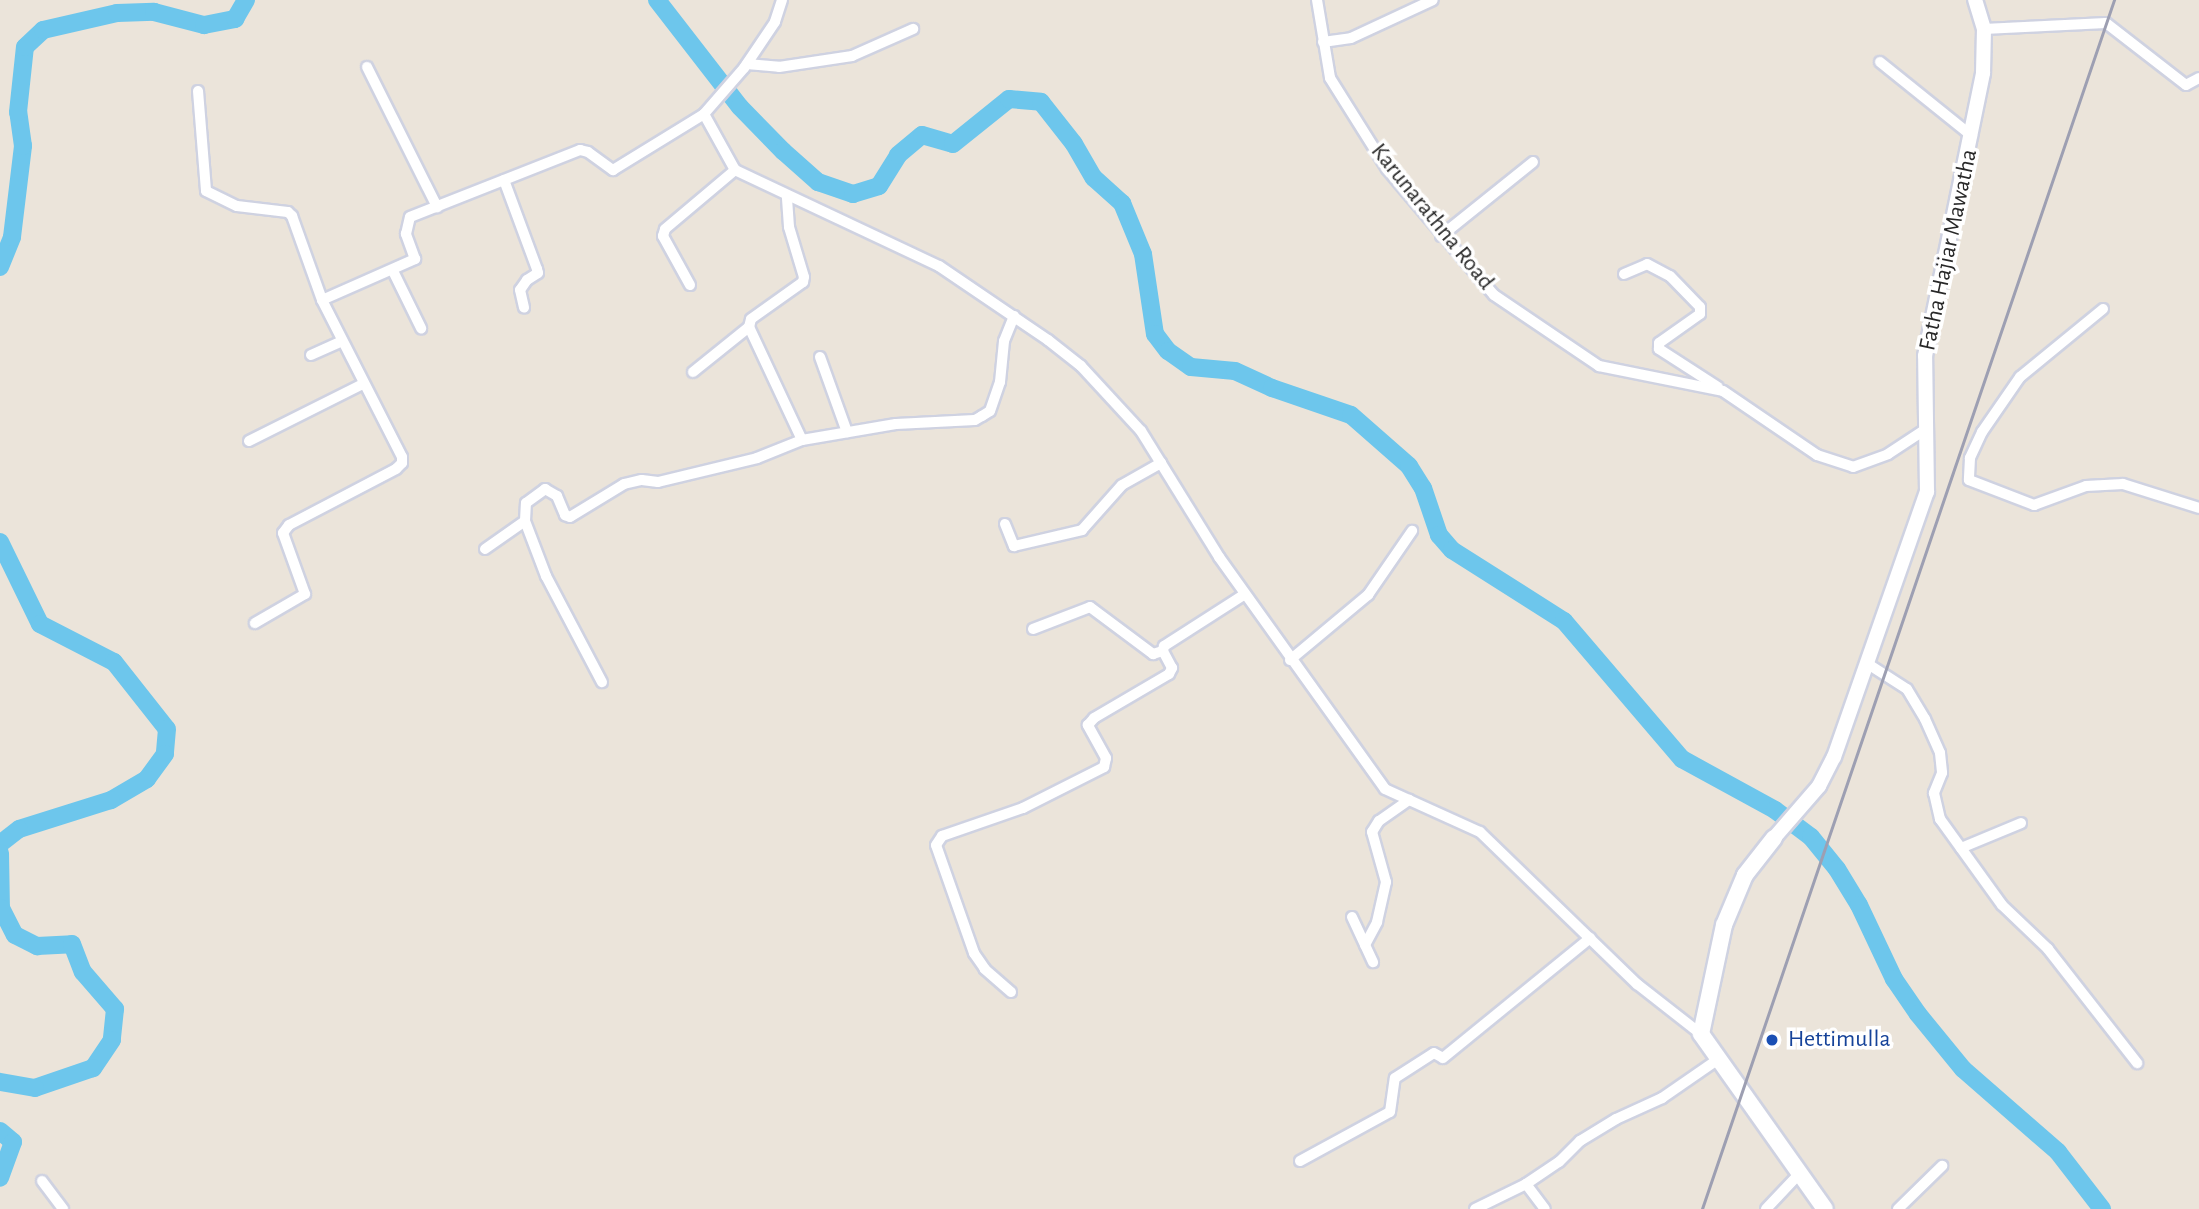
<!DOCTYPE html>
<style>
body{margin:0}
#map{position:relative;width:2199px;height:1209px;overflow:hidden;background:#ebe4da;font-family:"Alegreya Sans",sans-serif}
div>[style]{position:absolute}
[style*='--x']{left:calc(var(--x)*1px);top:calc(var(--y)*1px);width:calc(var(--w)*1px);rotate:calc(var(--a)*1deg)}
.river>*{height:18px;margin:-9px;padding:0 9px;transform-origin:9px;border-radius:9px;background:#6dc6ec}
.roads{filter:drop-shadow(2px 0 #cfd2e1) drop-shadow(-2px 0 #cfd2e1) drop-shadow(0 2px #cfd2e1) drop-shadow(0 -2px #cfd2e1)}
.minor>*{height:10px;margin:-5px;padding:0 5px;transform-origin:5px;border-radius:5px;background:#fff}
.tertiary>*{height:14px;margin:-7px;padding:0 7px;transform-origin:7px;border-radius:7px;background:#fff}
.secondary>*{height:16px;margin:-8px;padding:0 8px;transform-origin:8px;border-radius:8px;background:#fff}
.rail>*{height:2.5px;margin:-1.25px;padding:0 1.25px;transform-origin:1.25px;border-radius:1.25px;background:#9d9fb2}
.dots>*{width:19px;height:19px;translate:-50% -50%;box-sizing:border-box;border:4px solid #fff;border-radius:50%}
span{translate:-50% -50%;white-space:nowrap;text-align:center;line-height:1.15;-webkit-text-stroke:7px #fff;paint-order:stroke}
.street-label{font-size:24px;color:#282828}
.transit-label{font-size:24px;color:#164399}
.left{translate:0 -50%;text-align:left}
</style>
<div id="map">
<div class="river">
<i style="--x:657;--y:0;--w:135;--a:52.2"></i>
<i style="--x:740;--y:107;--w:62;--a:45.7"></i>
<i style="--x:783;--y:151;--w:47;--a:41.5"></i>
<i style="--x:818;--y:182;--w:37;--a:19"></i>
<i style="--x:853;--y:194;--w:27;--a:-17"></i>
<i style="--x:879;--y:186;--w:36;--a:-58"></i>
<i style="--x:898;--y:155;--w:31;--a:-40"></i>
<i style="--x:922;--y:135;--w:32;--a:16"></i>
<i style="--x:953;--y:144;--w:72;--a:-38.8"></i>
<i style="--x:1009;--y:99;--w:32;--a:5"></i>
<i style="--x:1041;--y:102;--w:53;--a:51.8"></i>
<i style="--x:1074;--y:144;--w:39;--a:60"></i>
<i style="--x:1094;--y:178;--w:38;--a:42"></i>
<i style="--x:1122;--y:203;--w:55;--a:67.6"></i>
<i style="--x:1143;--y:254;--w:81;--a:81.5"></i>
<i style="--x:1155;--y:334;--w:21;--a:53"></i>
<i style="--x:1168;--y:351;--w:28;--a:35"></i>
<i style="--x:1191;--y:367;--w:44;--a:5.2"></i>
<i style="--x:1235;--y:371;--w:41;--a:24.7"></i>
<i style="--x:1272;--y:388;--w:83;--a:18.9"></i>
<i style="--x:1351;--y:415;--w:77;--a:41.3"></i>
<i style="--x:1409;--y:466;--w:26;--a:58"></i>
<i style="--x:1423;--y:488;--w:50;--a:71.2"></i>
<i style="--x:1439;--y:535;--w:20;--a:49"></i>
<i style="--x:1452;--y:550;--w:133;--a:32.4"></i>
<i style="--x:1564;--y:621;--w:182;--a:49.5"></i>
<i style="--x:1682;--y:759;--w:106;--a:28.7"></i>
<i style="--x:1775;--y:810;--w:45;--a:36.9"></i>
<i style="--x:1811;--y:837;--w:41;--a:50.9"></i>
<i style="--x:1837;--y:869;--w:42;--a:58.6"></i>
<i style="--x:1859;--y:905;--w:82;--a:64.7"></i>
<i style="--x:1894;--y:979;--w:42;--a:55.6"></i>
<i style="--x:1918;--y:1014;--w:71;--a:50.7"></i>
<i style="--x:1963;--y:1069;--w:126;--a:41.1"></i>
<i style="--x:2058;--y:1152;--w:72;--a:52.3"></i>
<i style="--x:0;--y:267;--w:32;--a:-68"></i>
<i style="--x:12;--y:237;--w:92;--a:-83.1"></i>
<i style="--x:23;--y:146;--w:34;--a:-98"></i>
<i style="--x:18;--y:112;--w:65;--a:-83.9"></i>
<i style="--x:25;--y:47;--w:25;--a:-43"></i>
<i style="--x:43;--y:30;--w:76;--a:-12.9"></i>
<i style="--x:117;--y:13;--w:37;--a:-2"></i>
<i style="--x:154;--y:12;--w:52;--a:14.6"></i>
<i style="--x:204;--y:25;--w:32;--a:-11"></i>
<i style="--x:235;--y:19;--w:22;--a:-60"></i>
<i style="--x:0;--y:542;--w:91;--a:64"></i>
<i style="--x:40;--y:624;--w:83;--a:27.2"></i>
<i style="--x:114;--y:662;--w:85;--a:51.7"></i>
<i style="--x:167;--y:729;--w:25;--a:95"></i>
<i style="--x:165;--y:754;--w:31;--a:126"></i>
<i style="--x:147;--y:779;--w:42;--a:149.7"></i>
<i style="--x:111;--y:800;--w:96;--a:162.5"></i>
<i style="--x:19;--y:829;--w:24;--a:142"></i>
<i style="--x:0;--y:853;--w:55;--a:89"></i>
<i style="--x:1;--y:908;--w:30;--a:63"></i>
<i style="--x:15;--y:935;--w:25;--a:27"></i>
<i style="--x:37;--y:946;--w:35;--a:-3"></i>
<i style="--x:72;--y:944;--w:30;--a:69"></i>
<i style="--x:83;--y:972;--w:49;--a:49.1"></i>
<i style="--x:115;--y:1009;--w:31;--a:96"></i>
<i style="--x:112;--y:1040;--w:34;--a:124"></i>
<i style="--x:93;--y:1068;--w:61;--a:161"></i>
<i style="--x:35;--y:1088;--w:36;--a:-170"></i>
<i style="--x:0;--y:1131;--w:17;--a:40"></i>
<i style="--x:13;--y:1142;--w:38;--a:110"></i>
</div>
<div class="roads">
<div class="minor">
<i style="--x:782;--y:0;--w:23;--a:108"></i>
<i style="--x:775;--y:22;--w:55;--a:124"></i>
<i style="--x:744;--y:68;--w:61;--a:131"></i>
<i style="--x:704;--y:114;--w:64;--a:61"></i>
<i style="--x:735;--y:170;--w:225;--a:25.2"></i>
<i style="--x:939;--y:266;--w:132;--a:34.2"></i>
<i style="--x:1048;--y:340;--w:42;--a:38.2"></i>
<i style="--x:1081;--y:366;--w:88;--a:47.3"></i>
<i style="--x:1141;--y:431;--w:148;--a:58.2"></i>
<i style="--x:1219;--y:557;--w:285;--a:54.4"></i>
<i style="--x:1385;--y:789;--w:104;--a:24.4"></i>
<i style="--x:1480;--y:832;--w:219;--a:44.1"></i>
<i style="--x:1637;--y:984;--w:81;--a:38"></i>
<i style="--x:1317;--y:0;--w:79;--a:80.5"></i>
<i style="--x:1330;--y:78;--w:107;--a:57.9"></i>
<i style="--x:1387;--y:169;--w:165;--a:49.7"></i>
<i style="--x:1494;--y:295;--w:127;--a:34.1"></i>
<i style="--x:1599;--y:366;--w:126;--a:11.4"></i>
<i style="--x:1723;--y:391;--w:114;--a:34.2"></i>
<i style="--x:1817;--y:455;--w:38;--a:18"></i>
<i style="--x:1853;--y:467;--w:37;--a:-20"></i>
<i style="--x:1888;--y:454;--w:45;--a:-33.3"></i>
<i style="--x:1984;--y:29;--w:122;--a:-2.8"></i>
<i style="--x:2106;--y:23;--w:101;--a:37.8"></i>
<i style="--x:2186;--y:85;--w:15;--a:-28"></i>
<i style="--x:1323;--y:42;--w:28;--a:-8"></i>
<i style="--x:1351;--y:38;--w:90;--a:-24.9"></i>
<i style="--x:1880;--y:62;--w:118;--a:38.8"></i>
<i style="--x:747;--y:64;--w:32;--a:5"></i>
<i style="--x:779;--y:67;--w:74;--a:-8.6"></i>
<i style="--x:852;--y:56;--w:67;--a:-23.9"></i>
<i style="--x:367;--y:67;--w:157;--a:63.4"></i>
<i style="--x:198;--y:91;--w:100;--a:85.4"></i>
<i style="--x:206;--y:191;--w:34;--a:26"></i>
<i style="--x:237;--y:206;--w:51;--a:6.7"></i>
<i style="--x:288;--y:212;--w:6;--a:45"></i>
<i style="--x:292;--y:216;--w:89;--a:70.3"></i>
<i style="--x:322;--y:300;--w:176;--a:63"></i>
<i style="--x:402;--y:457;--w:6;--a:90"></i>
<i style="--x:402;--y:463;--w:8;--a:135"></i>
<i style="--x:396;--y:469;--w:121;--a:152.4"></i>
<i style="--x:289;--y:525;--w:10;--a:127"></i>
<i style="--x:283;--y:533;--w:65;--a:70.2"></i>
<i style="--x:305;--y:594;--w:58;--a:149.9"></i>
<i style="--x:504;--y:180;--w:95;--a:69.7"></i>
<i style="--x:537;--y:269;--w:4;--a:76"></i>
<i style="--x:538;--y:273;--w:13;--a:148"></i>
<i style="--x:527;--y:280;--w:12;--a:125"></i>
<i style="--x:520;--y:290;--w:18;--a:77"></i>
<i style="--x:1441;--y:236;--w:118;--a:-38.8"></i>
<i style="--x:393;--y:271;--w:64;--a:63.8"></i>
<i style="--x:1624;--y:274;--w:25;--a:-23"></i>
<i style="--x:1647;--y:264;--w:26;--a:28"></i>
<i style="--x:1670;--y:276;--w:43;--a:45.9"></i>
<i style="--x:1700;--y:307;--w:7;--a:90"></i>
<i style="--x:1700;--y:314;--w:50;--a:144.7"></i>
<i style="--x:1659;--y:343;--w:6;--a:90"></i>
<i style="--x:1659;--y:349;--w:70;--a:32.8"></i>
<i style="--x:690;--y:285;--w:56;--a:-118.9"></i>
<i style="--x:663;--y:236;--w:7;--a:-74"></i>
<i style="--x:665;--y:229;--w:92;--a:-40.1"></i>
<i style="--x:322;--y:300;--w:102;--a:-23.8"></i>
<i style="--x:415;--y:259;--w:27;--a:-110"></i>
<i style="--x:406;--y:234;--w:17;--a:-77"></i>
<i style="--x:410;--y:217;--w:183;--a:-21.5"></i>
<i style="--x:580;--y:150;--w:8;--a:14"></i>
<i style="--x:588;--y:152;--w:31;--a:36"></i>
<i style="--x:613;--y:170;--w:107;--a:-31.6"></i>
<i style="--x:2103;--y:309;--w:107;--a:140.7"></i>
<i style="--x:2020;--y:377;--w:67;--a:124.6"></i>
<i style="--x:1982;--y:432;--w:29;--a:115"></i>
<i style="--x:1970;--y:458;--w:22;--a:93"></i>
<i style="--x:1969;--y:480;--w:70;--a:21"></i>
<i style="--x:2034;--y:505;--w:55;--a:-20.1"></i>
<i style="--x:2086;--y:486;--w:37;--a:-3"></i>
<i style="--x:2123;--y:484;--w:80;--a:17.5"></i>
<i style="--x:311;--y:355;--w:34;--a:-24"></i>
<i style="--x:820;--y:357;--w:80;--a:70.2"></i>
<i style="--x:693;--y:372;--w:72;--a:-38.8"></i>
<i style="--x:802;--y:440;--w:95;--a:-9.7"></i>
<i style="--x:896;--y:424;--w:79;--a:-2.9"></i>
<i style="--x:975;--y:420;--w:8;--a:-30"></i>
<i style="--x:982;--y:416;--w:9;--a:-32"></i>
<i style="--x:990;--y:411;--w:31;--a:-71"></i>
<i style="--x:1000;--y:382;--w:41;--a:-84.4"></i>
<i style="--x:1004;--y:341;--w:27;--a:-68"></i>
<i style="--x:249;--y:441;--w:127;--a:-26.6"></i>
<i style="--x:525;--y:521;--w:59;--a:69.1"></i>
<i style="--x:546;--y:576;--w:120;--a:62.2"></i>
<i style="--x:1005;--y:524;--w:24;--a:68"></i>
<i style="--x:1014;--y:546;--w:70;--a:-13.2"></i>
<i style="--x:1082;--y:530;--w:60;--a:-48.4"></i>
<i style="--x:1122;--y:485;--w:45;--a:-29.4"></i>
<i style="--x:485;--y:549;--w:49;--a:-35"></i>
<i style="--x:525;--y:521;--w:18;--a:-87"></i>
<i style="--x:526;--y:503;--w:24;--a:-36"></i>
<i style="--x:545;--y:489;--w:14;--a:30"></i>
<i style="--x:557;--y:496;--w:21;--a:67"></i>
<i style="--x:565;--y:515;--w:5;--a:22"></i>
<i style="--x:570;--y:517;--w:63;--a:-31.4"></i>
<i style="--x:624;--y:484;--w:18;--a:-13"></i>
<i style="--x:642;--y:480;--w:16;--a:7"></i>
<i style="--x:658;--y:482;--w:102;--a:-13.6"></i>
<i style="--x:757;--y:458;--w:48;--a:-21.8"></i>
<i style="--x:802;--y:440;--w:125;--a:-115.1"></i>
<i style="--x:749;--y:327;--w:8;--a:-76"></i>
<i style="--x:751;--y:319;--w:64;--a:-35.4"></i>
<i style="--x:803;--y:282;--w:5;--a:-79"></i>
<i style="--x:804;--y:277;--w:52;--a:-106.7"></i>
<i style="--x:789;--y:227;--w:32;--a:-94"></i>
<i style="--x:1033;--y:629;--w:61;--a:-21.1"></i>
<i style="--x:1090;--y:607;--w:79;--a:36.7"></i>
<i style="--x:1153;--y:654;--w:10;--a:-17"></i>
<i style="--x:1290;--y:660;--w:102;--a:-39.8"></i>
<i style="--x:1368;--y:595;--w:78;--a:-55.5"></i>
<i style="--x:1868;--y:664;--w:46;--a:32.7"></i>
<i style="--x:1907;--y:689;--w:35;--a:59"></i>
<i style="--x:1925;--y:719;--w:37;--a:66"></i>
<i style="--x:1940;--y:753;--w:20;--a:84"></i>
<i style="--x:1942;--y:773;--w:22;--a:112"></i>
<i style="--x:1934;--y:793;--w:27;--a:77"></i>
<i style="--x:1940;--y:819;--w:106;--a:54.2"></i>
<i style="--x:2002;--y:905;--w:64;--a:43.7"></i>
<i style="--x:2048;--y:949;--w:145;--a:52"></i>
<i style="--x:1961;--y:848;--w:65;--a:-22.6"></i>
<i style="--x:1352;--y:917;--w:50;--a:65"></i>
<i style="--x:1365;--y:945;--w:26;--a:-62"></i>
<i style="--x:1377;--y:922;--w:41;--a:-77.3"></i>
<i style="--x:1386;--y:882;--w:52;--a:-105.6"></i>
<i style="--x:1372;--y:832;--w:13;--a:-58"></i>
<i style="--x:1379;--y:821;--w:37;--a:-35"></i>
<i style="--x:1011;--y:992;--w:35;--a:-139"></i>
<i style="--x:985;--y:969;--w:19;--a:-125"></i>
<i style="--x:974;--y:953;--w:114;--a:-109.4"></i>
<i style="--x:936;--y:845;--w:11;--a:-56"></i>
<i style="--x:942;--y:836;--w:86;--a:-19.1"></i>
<i style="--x:1023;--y:808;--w:91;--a:-26.8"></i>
<i style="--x:1104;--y:767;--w:9;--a:-77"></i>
<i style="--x:1106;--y:758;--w:38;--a:-119"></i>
<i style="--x:1088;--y:725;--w:9;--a:-49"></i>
<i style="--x:1094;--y:718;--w:87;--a:-30.4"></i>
<i style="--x:1169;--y:674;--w:7;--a:-63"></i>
<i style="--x:1172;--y:668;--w:19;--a:-118"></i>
<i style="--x:1163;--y:651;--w:5;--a:-79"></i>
<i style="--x:1164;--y:646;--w:96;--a:-32.7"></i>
<i style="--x:1300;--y:1161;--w:102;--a:-28.6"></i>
<i style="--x:1390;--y:1112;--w:34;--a:-82"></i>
<i style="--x:1395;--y:1078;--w:46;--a:-32.7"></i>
<i style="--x:1434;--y:1053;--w:10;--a:29"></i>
<i style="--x:1443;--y:1058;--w:190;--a:-39.2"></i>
<i style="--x:42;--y:1181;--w:35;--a:53"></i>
<i style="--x:1526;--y:1184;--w:31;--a:53"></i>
<i style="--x:1475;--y:1209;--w:57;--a:-26.1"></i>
<i style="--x:1526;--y:1184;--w:40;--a:-34"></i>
<i style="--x:1559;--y:1162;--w:30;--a:-45"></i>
<i style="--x:1580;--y:1141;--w:42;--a:-31.4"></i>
<i style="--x:1616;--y:1119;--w:51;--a:-24.5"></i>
<i style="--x:1662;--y:1098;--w:70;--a:-34.6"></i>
<i style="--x:1766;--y:1209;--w:50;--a:-46.6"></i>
<i style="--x:1898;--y:1209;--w:62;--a:-44.3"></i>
</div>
<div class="tertiary">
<i style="--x:1774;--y:838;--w:69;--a:-49.1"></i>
<i style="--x:1819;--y:786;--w:33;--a:-63"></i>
<i style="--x:1834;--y:757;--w:281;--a:-70.7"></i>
<i style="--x:1927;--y:492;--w:136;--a:-90.8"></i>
<i style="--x:1925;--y:356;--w:289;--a:-78.4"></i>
<i style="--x:1983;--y:73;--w:44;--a:-88.7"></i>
<i style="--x:1984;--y:29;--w:30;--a:-107"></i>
</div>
<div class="secondary">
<i style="--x:1774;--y:838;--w:47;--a:128.1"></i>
<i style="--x:1745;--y:875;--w:54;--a:112.8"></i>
<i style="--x:1724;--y:925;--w:111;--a:101.9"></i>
<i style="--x:1701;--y:1034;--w:214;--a:54.7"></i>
</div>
</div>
<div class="rail">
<i style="--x:1702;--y:1209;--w:1277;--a:-71.18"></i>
</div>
<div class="dots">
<i style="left:1772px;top:1040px;background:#1a4fb4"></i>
</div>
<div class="street-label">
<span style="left:1432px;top:217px;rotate:51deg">Karunarathna Road</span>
<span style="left:1949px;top:250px;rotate:-78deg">Fatha Hajiar Mawatha</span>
</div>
<div class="transit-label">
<span class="left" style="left:1788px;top:1040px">Hettimulla</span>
</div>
</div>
